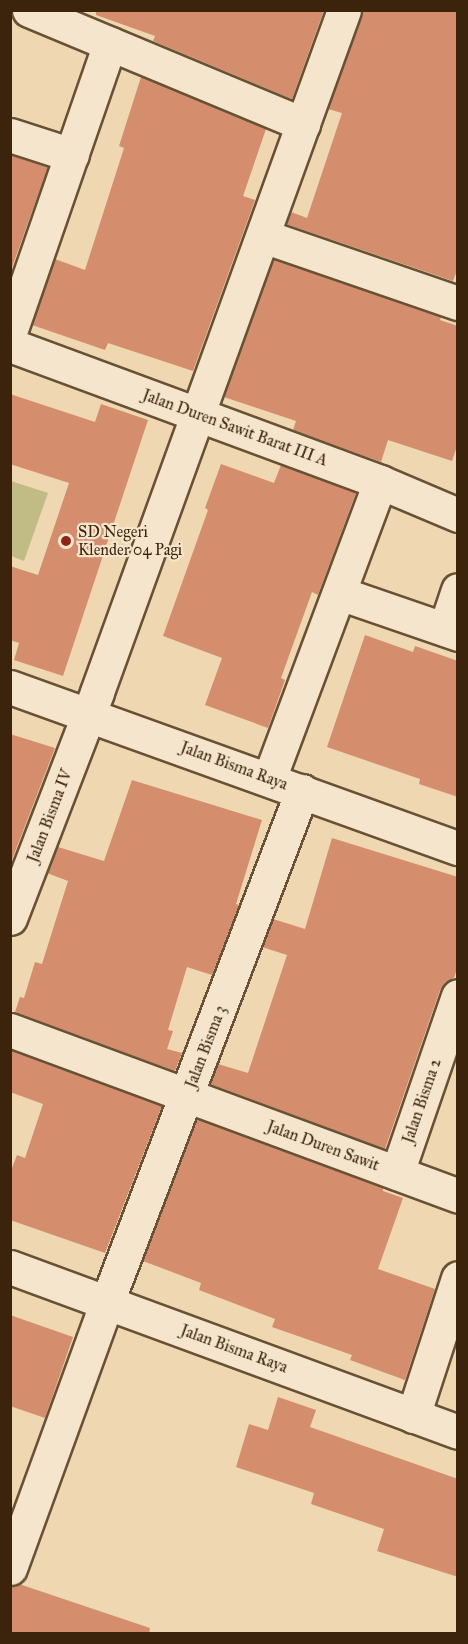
<!DOCTYPE html>
<style>
body{margin:0}
#map{position:relative;width:468px;height:1644px;overflow:hidden;background:#efd7b1;font-family:"IM FELL Great Primer",serif}
div>[style]{position:absolute}
[style*='--x']{left:calc(var(--x)*1px);top:calc(var(--y)*1px);width:calc(var(--w)*1px);rotate:calc(var(--a)*1deg)}
.green>*{inset:0;background:#c1bc86}
.building>*{inset:0;background:#d48e6d}
.roads{filter:drop-shadow(2px 0 #685134) drop-shadow(-2px 0 #685134) drop-shadow(0 2px #685134) drop-shadow(0 -2px #685134)}
.minor>*{height:33px;margin:-16.5px;padding:0 16.5px;transform-origin:16.5px;border-radius:16.5px;background:#f5e5cc}
.dots>*{width:16px;height:16px;translate:-50% -50%;box-sizing:border-box;border:3px solid #f5e5cc;border-radius:50%}
span{translate:-50% -50%;white-space:nowrap;text-align:center;line-height:1.15;-webkit-text-stroke:4.5px #f5e5cc;paint-order:stroke}
.street-label{font-size:16px;color:#3b240b}
.poi-label{font-size:16px;color:#3b240b}
.left{translate:0 -50%;text-align:left}
.frame{position:absolute;inset:0;border:12px solid #3b240b;pointer-events:none}
</style>
<div id="map">
<div class="green">
<i style="clip-path:polygon(11px 481px,48px 493px,24px 561px,11px 556px)"></i>
</div>
<div class="building">
<i style="clip-path:polygon(96px 10px,324px 10px,292px 99px,153px 41px,155px 36px,96px 15px)"></i>
<i style="clip-path:polygon(362px 10px,458px 10px,458px 268px,453px 281px,286px 224px,291px 212px,307px 218px,342px 113px,328px 109px)"></i>
<i style="clip-path:polygon(141px 77px,266px 129px,243px 196px,255px 200px,193px 371px,108px 343px,105px 350px,32px 325px,55px 259px,85px 270px,124px 148px,119px 146px)"></i>
<i style="clip-path:polygon(10px 155px,48px 167px,10px 273px)"></i>
<i style="clip-path:polygon(274px 259px,441px 317px,440px 320px,458px 326px,458px 443px,452px 461px,388px 440px,381px 462px,293px 430px,296px 421px,224px 397px)"></i>
<i style="clip-path:polygon(10px 394px,95px 422px,101px 404px,148px 420px,63px 676px,14px 660px,19px 643px,10px 640px,10px 566px,38px 575px,69px 483px,10px 464px)"></i>
<i style="clip-path:polygon(221px 464px,274px 483px,281px 465px,356px 493px,318px 595px,312px 592px,281px 678px,285px 680px,268px 728px,205px 705px,222px 658px,163px 636px,208px 510px,205px 508px)"></i>
<i style="clip-path:polygon(365px 635px,413px 652px,415px 646px,458px 661px,458px 797px,419px 784px,420px 779px,327px 747px)"></i>
<i style="clip-path:polygon(10px 734px,55px 748px,10px 865px)"></i>
<i style="clip-path:polygon(132px 780px,262px 820px,236px 904px,239px 905px,212px 975px,187px 967px,168px 1030px,173px 1031px,167px 1049px,182px 1053px,175px 1071px,15px 1012px,20px 997px,24px 998px,35px 962px,42px 964px,68px 881px,47px 873px,58px 847px,104px 861px)"></i>
<i style="clip-path:polygon(332px 838px,458px 877px,458px 966px,454px 978px,445px 982px,440px 990px,385px 1149px,210px 1084px,218px 1064px,248px 1073px,287px 955px,262px 947px,273px 919px,305px 929px)"></i>
<i style="clip-path:polygon(10px 1050px,162px 1106px,105px 1253px,10px 1220px,10px 1173px,17px 1155px,25px 1158px,43px 1104px,10px 1092px)"></i>
<i style="clip-path:polygon(197px 1119px,383px 1188px,383px 1191px,403px 1198px,378px 1269px,435px 1289px,405px 1380px,350px 1360px,352px 1355px,272px 1327px,275px 1319px,199px 1290px,201px 1283px,143px 1261px)"></i>
<i style="clip-path:polygon(10px 1315px,73px 1337px,45px 1418px,10px 1406px)"></i>
<i style="clip-path:polygon(278px 1397px,316px 1410px,310px 1427px,458px 1479px,458px 1577px,377px 1551px,384px 1529px,311px 1504px,314px 1493px,236px 1467px,249px 1424px,268px 1430px)"></i>
<i style="clip-path:polygon(19px 1584px,150px 1628px,149px 1634px,10px 1634px,10px 1586px)"></i>
</div>
<div class="roads">
<div class="minor">
<i style="--x:29;--y:10;--w:297;--a:22.6"></i>
<i style="--x:10;--y:135;--w:65;--a:17.9"></i>
<i style="--x:263;--y:236;--w:206;--a:19"></i>
<i style="--x:10;--y:332;--w:305;--a:-70.9"></i>
<i style="--x:10;--y:345;--w:395;--a:20.3"></i>
<i style="--x:380;--y:482;--w:85;--a:22.9"></i>
<i style="--x:339;--y:593;--w:126;--a:19"></i>
<i style="--x:445;--y:629;--w:41;--a:-71.6"></i>
<i style="--x:10;--y:687;--w:476;--a:19.8"></i>
<i style="--x:269;--y:779;--w:317;--a:-69.5"></i>
<i style="--x:10;--y:918;--w:242;--a:-68.9"></i>
<i style="--x:97;--y:692;--w:725;--a:-70.09"></i>
<i style="--x:10;--y:1030;--w:478;--a:20.3"></i>
<i style="--x:397;--y:1173;--w:187;--a:-71"></i>
<i style="--x:10;--y:1267;--w:477;--a:20.2"></i>
<i style="--x:413;--y:1416;--w:145;--a:-71.9"></i>
<i style="--x:10;--y:1568;--w:283;--a:-70"></i>
<i style="--x:107;--y:1302;--w:547;--a:-69.11"></i>
</div>
</div>
<div class="dots">
<i style="left:66px;top:541px;background:#8f2418"></i>
</div>
<div class="street-label">
<span style="left:235px;top:428px;rotate:20deg">Jalan Duren Sawit Barat III A</span>
<span style="left:234px;top:766px;rotate:20deg">Jalan Bisma Raya</span>
<span style="left:50px;top:816px;rotate:-69deg">Jalan Bisma IV</span>
<span style="left:206px;top:1047px;rotate:-69deg">Jalan Bisma 3</span>
<span style="left:422px;top:1101px;rotate:-71deg">Jalan Bisma 2</span>
<span style="left:323px;top:1146px;rotate:20deg">Jalan Duren Sawit</span>
<span style="left:234px;top:1349px;rotate:20deg">Jalan Bisma Raya</span>
</div>
<div class="poi-label">
<span class="left" style="left:78px;top:541px">SD Negeri<br>Klender 04 Pagi</span>
</div>
<div class="frame"></div>
</div>
